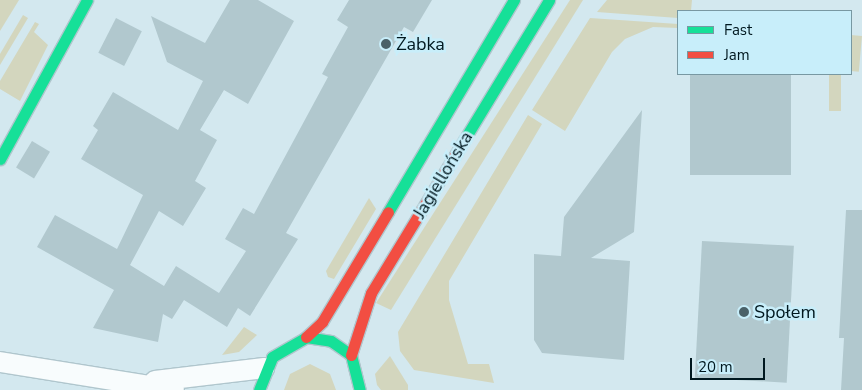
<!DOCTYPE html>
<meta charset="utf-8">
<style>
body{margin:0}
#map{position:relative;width:862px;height:390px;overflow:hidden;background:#d3e8ef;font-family:"Nunito Sans",sans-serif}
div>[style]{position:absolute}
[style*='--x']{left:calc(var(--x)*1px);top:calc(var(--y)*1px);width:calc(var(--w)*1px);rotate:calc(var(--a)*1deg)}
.green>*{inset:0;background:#d3d6be;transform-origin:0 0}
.building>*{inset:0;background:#b1c8ce;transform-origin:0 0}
.roads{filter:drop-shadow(1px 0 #b0c6cd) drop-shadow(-1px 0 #b0c6cd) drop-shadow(0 1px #b0c6cd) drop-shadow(0 -1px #b0c6cd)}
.street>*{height:20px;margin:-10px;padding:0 10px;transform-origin:10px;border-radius:10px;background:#f8fcfd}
.fast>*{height:11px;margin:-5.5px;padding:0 5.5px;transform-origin:5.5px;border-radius:5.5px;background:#16e098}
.jam>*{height:11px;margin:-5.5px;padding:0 5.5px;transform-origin:5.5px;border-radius:5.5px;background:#f24e42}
.dots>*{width:14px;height:14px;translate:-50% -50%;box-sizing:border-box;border:2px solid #c8eefa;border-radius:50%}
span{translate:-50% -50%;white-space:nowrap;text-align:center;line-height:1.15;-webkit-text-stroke:5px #c8eefa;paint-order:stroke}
.poi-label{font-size:18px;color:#00181f}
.left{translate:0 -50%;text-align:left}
.street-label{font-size:18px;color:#00181f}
.legend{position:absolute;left:677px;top:10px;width:175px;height:65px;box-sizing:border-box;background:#c8eefa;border:1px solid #7898a2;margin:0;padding:6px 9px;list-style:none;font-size:15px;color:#00181f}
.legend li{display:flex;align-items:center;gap:10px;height:25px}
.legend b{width:25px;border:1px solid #7898a2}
.scale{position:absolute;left:690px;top:358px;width:75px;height:22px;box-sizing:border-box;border:2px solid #00181f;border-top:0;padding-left:6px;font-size:15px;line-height:18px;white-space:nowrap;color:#00181f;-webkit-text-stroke:4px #c8eefa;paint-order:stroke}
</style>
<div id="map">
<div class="green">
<i style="clip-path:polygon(0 0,19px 0,0 31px)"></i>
<i style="clip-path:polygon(570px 0,583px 0,391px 310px,376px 303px)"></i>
<i style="clip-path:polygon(607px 0,692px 0,691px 11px,678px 11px,678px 18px,597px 12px)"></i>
<i style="clip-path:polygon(23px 15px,28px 18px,0 65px,0 54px)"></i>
<i style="clip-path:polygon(590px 18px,678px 24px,678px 28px,653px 27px,625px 39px,612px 52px,565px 131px,532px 110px)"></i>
<i style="clip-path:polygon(35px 22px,39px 24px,34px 32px,48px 45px,20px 101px,0 89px,0 81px)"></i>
<i style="left:851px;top:35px;width:11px;height:36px;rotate:5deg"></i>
<i style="left:829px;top:74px;width:12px;height:37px"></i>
<i style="clip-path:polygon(528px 115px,542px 124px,449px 281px,449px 300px,468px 364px,489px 364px,494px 383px,414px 370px,400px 351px,398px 332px)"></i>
<i style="clip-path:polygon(369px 198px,376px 209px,334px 279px,328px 277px,326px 271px)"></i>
<i style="clip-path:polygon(244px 327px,257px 335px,239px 352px,222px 355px)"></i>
<i style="clip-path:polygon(390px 356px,408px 385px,408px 390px,381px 390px,377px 385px,375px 374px)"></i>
<i style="clip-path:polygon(310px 364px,330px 374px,336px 390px,284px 390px,290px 374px)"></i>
</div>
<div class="building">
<i style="clip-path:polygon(230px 0,258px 0,294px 21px,248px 104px,224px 90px,200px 130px,217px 140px,195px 181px,206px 188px,183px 226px,159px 211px,130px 265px,164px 286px,176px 266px,219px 293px,246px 251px,225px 239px,243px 208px,254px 214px,328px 77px,322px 74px,348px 27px,337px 20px,349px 0,432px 0,413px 32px,404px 27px,286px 233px,298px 239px,250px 316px,238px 308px,227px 327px,184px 300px,172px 319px,163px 314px,158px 342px,93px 328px,114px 290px,37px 247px,55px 215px,117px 249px,143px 195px,81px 159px,98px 130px,93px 126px,113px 92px,178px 130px,203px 81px,167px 62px,151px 16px,205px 43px)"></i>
<i style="left:116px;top:18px;width:29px;height:39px;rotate:27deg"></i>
<i style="left:690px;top:74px;width:101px;height:101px"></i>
<i style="clip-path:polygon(642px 110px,634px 232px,591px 258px,630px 261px,624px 360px,542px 353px,534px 340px,534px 254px,561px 256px,564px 217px)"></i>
<i style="left:32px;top:141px;width:21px;height:31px;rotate:31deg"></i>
<i style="clip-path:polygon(846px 210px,862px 210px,862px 390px,841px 390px,844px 338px,839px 338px)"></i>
<i style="left:702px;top:241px;width:92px;height:137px;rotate:3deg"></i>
</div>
<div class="roads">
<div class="street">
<i style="--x:0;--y:362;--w:176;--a:9.1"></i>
<i style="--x:155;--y:381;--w:110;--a:-6.8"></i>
</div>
<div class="fast">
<i style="--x:464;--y:140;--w:164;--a:-58.7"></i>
<i style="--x:0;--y:159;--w:181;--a:-61.3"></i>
<i style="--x:388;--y:212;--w:247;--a:-59.3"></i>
<i style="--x:259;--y:390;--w:35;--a:-68"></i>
<i style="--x:272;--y:357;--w:39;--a:-30"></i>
<i style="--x:306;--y:337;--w:25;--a:9"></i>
<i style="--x:331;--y:341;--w:24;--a:35"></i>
<i style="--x:351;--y:355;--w:36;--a:76"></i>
</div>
<div class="jam">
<i style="--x:306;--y:337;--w:22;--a:-43"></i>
<i style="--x:322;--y:322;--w:128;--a:-59"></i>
<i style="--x:351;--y:355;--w:65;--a:-72.1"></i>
<i style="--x:371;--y:293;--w:179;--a:-58.7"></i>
</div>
</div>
<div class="dots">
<i style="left:386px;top:44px;background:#4a6168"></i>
<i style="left:744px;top:312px;background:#4a6168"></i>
</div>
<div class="poi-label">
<span class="left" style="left:396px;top:44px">Żabka</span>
<span class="left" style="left:754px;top:312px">Społem</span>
</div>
<div class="street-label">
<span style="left:443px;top:175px;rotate:-59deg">Jagiellońska</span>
</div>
<ul class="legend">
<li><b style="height:6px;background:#16e098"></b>Fast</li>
<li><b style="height:6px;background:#f24e42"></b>Jam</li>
</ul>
<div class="scale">20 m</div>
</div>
